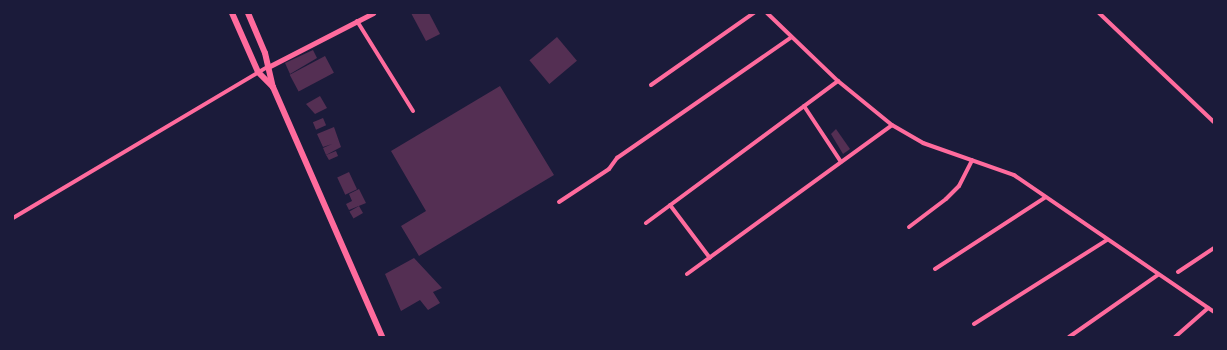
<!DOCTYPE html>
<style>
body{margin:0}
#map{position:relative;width:1227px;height:350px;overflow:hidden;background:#1b1b3a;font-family:"Open Sans",sans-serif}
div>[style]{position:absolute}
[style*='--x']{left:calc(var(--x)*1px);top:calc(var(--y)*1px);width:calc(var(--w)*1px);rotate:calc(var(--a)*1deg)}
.building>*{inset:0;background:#542f53;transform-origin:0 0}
.minor>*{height:4px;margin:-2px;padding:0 2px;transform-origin:2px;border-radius:2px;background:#ff6b9d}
.tertiary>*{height:5px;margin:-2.5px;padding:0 2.5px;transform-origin:2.5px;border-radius:2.5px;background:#ff6b9d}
.primary>*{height:6px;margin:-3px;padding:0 3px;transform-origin:3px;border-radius:3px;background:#ff6b9d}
span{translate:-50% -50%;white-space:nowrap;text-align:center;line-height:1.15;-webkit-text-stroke:3px #1b1b3a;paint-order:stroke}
.frame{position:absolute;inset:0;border:14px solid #1b1b3a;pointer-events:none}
</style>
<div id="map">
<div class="building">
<i style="clip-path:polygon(411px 13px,429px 13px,440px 34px,426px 41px)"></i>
<i style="left:557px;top:37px;width:31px;height:36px;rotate:50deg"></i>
<i style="clip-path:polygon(313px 50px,317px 58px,290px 74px,285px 63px)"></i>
<i style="left:325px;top:56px;width:19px;height:40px;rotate:62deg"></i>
<i style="clip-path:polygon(500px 86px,554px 175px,419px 256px,401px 226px,426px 211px,391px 151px)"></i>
<i style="clip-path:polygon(320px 96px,327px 108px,315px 114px,306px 104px)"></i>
<i style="left:323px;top:118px;width:8px;height:11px;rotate:67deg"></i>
<i style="clip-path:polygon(334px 127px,341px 147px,326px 155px,323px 148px,332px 144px,323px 147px,317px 134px)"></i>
<i style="clip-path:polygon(836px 129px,850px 149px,843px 154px,831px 134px)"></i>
<i style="clip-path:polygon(336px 151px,338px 156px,329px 160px,326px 155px)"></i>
<i style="left:349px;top:172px;width:19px;height:13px;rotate:65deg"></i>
<i style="clip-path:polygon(359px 189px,366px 203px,349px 210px,346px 204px,352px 201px,349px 194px)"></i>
<i style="left:359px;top:206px;width:8px;height:11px;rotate:60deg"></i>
<i style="clip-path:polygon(414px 258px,442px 288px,433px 292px,440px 303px,428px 310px,420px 300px,401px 311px,385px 274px)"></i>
</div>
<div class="minor">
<i style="--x:767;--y:13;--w:98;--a:43.8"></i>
<i style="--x:838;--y:81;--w:70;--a:39.2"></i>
<i style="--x:892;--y:125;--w:36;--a:30"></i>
<i style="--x:923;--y:143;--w:96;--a:19.4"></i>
<i style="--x:1014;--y:175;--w:242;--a:34.4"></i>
<i style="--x:1099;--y:13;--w:158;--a:43.5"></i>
<i style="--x:357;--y:21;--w:106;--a:58.1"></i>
<i style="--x:651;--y:85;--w:126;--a:-35"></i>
<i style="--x:804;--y:106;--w:67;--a:56.5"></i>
<i style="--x:559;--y:202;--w:60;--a:-33.4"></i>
<i style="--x:609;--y:169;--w:14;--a:-54"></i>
<i style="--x:617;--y:158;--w:211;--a:-34.7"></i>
<i style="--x:670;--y:205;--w:66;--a:53"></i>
<i style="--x:13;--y:218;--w:298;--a:-30.7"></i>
<i style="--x:646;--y:223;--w:239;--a:-36.5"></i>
<i style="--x:909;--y:227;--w:46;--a:-37.1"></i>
<i style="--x:946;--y:199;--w:18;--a:-45"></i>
<i style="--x:959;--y:186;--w:29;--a:-63"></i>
<i style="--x:935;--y:269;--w:132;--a:-33"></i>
<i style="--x:1178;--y:272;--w:43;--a:-33.7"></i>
<i style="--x:687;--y:274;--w:253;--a:-36"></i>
<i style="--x:974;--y:324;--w:157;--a:-32.3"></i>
<i style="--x:1069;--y:337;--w:108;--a:-34.9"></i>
<i style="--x:1175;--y:337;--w:44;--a:-41.3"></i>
</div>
<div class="tertiary">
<i style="--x:270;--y:66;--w:116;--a:-27.2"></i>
</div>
<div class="primary">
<i style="--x:232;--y:13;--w:64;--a:66.2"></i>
<i style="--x:258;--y:72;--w:21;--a:45"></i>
<i style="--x:248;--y:13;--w:43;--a:67"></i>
<i style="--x:265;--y:53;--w:35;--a:77"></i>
<i style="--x:273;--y:87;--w:273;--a:66.4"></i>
</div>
<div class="frame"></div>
</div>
